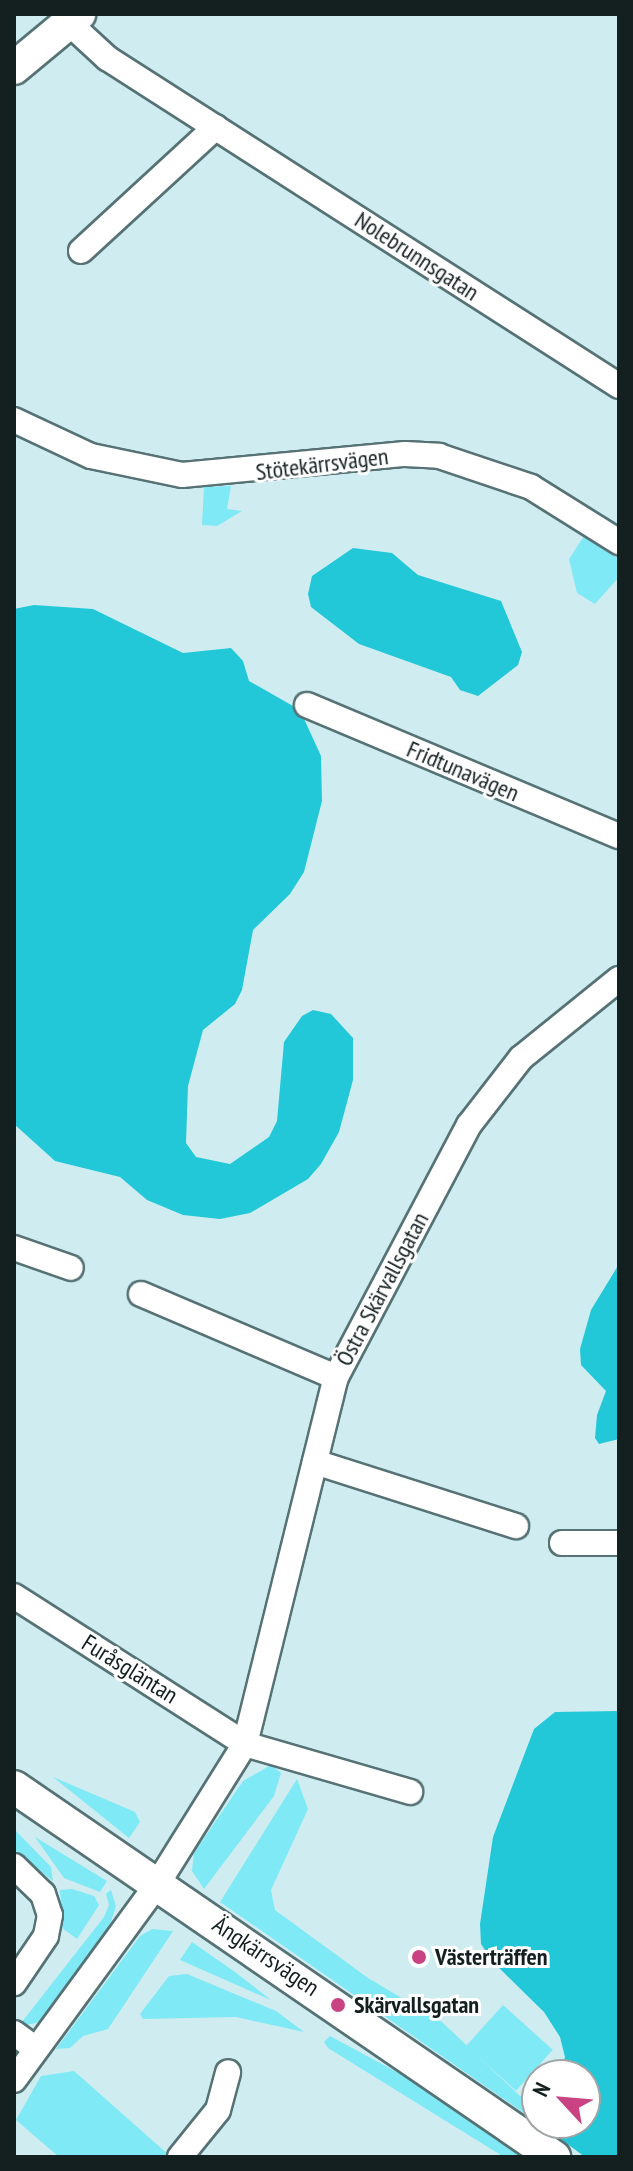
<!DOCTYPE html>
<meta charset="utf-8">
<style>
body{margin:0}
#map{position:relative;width:633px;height:2171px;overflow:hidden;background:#cfedf1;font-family:"PT Sans Narrow",sans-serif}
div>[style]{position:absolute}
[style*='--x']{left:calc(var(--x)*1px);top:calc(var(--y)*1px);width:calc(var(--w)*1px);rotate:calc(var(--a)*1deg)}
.green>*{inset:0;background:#7fe9f5;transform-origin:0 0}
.forest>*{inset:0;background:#22c8d8}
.roads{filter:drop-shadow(2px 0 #567275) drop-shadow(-2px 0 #567275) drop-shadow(0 2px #567275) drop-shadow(0 -2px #567275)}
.street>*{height:24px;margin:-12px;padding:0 12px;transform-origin:12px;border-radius:12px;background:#fff}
.secondary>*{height:32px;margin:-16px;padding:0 16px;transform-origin:16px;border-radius:16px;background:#fff}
.dots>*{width:22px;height:22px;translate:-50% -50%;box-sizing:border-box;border:4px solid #fff;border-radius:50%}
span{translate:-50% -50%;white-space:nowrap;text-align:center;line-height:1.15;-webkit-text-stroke:6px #fff;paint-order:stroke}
.street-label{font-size:24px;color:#141f20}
.poi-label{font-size:24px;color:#141f20;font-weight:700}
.left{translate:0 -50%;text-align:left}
.frame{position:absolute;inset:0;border:16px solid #141f20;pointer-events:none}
.north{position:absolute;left:521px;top:2059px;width:80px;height:80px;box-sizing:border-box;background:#fff;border:2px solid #a1a5a6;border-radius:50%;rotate:296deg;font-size:22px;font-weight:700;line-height:32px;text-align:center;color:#141f20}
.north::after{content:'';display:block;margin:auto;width:28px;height:36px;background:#c94382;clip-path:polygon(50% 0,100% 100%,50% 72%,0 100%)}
</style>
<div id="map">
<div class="green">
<i style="clip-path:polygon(231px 486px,227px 509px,242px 511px,217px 526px,202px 525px,204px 487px)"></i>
<i style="clip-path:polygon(584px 536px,619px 559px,619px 577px,595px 604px,577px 593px,569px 559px)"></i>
<i style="clip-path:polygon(271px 1765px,281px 1773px,274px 1796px,204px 1889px,192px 1871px,194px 1853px,243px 1781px)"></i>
<i style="clip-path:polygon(53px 1777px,135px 1812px,140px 1822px,129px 1838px)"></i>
<i style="clip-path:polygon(297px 1779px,308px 1809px,271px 1890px,275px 1910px,368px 1978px,442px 2022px,520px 2096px,537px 2105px,537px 2122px,220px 1902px)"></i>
<i style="clip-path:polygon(14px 1829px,51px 1867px,53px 1881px,14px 1850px)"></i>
<i style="clip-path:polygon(35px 1837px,107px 1881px,100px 1892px,64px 1878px)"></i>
<i style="clip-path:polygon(72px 1889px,94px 1896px,99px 1905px,77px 1939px,62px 1928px,60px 1890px)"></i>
<i style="clip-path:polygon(111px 1890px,116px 1906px,109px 1928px,40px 2022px,18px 2027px,104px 1917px,109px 1905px,106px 1894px)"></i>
<i style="clip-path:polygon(152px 1929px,173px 1931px,108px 2029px,83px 2036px,70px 2048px,56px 2049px,140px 1936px)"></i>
<i style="clip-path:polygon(192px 1942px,235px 1972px,271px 2000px,180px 1960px)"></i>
<i style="clip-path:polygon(187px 1974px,276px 2011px,304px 2032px,236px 2017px,143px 2019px,140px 2014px,169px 1976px)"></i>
<i style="left:503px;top:2005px;width:67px;height:55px;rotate:42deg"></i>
<i style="clip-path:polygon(330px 2036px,441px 2096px,528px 2157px,504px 2157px,328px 2048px,324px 2042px)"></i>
<i style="clip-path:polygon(74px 2071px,170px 2156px,169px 2157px,59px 2157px,16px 2120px,41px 2076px)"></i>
</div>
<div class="forest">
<i style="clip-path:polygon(353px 548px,392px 553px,418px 575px,501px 601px,522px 652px,518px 665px,478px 696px,460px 690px,451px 677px,359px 644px,311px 607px,308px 594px,312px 576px)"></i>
<i style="clip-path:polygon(34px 605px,93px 609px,183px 653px,231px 648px,243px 661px,249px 681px,300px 710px,321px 756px,322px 801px,304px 872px,290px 894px,253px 930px,242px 990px,235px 1004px,203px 1030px,188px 1086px,186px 1143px,196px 1157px,230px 1164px,269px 1137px,277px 1121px,284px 1042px,302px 1016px,313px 1010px,331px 1014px,353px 1038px,353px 1080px,339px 1132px,321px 1164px,308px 1179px,250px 1213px,220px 1219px,183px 1215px,147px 1200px,120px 1177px,55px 1161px,14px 1124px,14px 609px)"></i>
<i style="clip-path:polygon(619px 1264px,619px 1439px,599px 1444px,595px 1438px,597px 1415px,606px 1391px,581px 1365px,580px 1349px,591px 1310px)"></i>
<i style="clip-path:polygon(619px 1711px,619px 2157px,585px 2157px,539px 2123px,585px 2123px,585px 2075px,559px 2075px,565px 2057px,560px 2037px,544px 2012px,493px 1962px,481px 1944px,480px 1924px,493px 1837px,534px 1729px,555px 1712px)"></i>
</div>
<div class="roads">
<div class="street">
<i style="--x:69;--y:23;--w:52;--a:42.6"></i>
<i style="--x:107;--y:58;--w:608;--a:32.64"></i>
<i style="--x:81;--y:251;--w:183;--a:-42.6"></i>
<i style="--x:14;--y:420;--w:85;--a:25.1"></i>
<i style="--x:91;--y:456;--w:93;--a:11.8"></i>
<i style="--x:182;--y:475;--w:224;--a:-5.4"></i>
<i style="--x:405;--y:454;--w:34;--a:3"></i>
<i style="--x:439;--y:456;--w:97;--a:18.6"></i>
<i style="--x:531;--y:487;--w:104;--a:32"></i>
<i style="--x:307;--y:705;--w:338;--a:22.8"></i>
<i style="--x:14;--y:1248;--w:60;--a:19.3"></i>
<i style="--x:141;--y:1294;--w:212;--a:23.1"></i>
<i style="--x:315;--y:1462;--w:211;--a:17.7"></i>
<i style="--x:562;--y:1543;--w:57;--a:0"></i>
<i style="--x:14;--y:1596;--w:274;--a:32.6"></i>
<i style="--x:245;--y:1744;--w:172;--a:16.2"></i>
<i style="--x:14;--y:1866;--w:40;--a:44"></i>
<i style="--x:43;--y:1894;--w:22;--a:72"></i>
<i style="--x:50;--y:1915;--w:21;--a:101"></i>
<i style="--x:46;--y:1936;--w:57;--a:124.2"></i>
<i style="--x:14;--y:2033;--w:27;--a:36"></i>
<i style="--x:14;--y:2080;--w:244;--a:-53.8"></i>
<i style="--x:158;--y:1883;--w:164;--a:-58"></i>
<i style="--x:245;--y:1744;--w:378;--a:-76.1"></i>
<i style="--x:336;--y:1377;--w:285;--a:-62.2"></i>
<i style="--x:469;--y:1125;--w:85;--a:-52.2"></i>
<i style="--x:521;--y:1058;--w:126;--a:-38.9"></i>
<i style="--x:180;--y:2157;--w:60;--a:-51"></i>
<i style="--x:218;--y:2110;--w:39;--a:-75"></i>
</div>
<div class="secondary">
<i style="--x:14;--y:68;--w:85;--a:-39.7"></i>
<i style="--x:14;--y:1787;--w:655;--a:34.42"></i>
</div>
</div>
<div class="dots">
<i style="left:419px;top:1957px;background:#c94382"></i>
<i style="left:338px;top:2005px;background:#c94382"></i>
</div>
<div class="street-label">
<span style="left:417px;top:256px;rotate:33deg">Nolebrunnsgatan</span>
<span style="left:322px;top:464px;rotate:-7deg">Stötekärrsvägen</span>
<span style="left:463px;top:771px;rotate:23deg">Fridtunavägen</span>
<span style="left:382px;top:1289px;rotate:-62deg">Östra Skärvallsgatan</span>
<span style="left:130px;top:1669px;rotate:32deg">Furåsgläntan</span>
<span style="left:266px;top:1956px;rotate:34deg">Ängkärrsvägen</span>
</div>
<div class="poi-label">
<span class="left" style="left:435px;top:1957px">Västerträffen</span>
<span class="left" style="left:354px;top:2005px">Skärvallsgatan</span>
</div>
<div class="frame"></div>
<div class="north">N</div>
</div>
